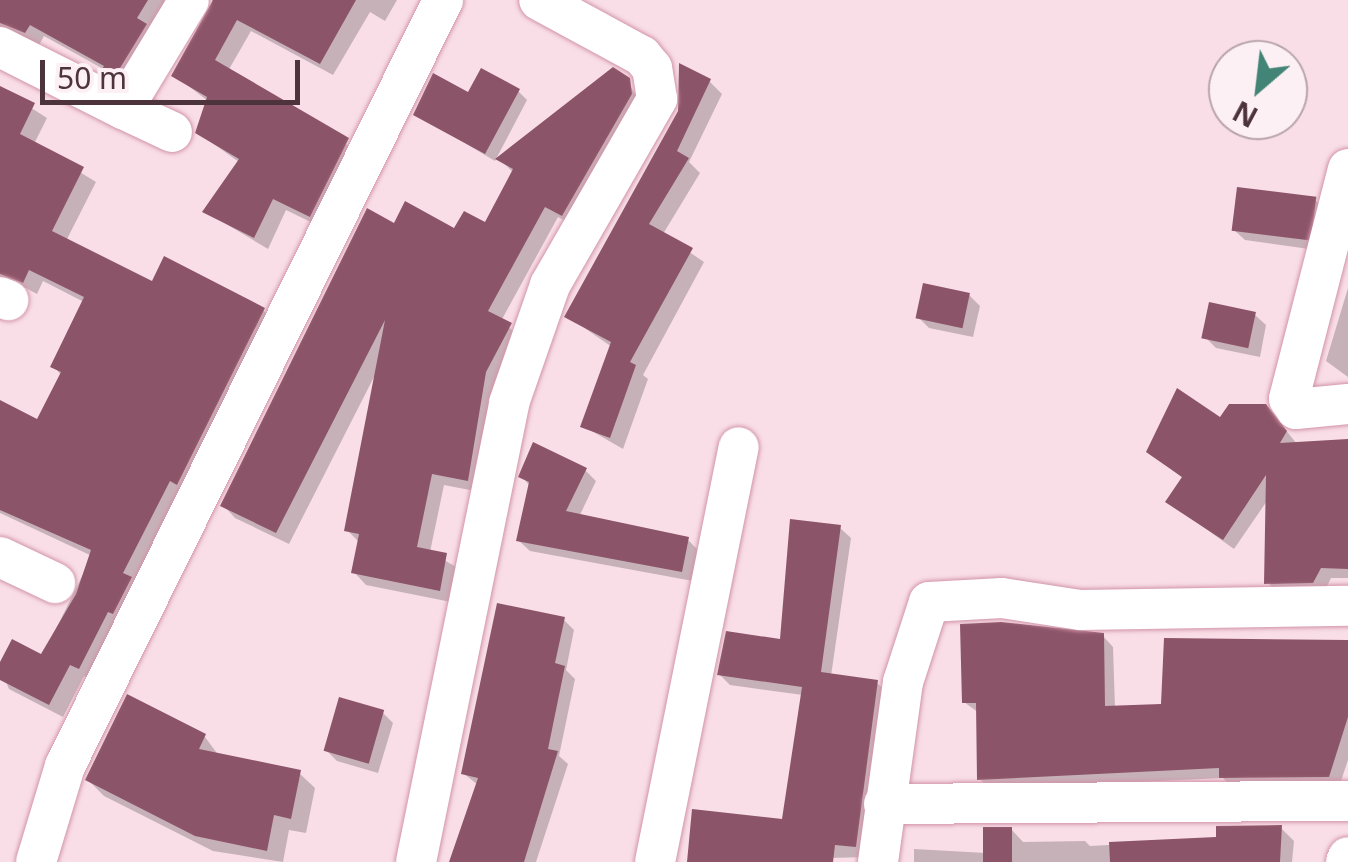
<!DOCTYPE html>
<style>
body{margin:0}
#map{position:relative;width:1348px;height:862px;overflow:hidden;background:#f9dee7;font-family:"Noto Sans",sans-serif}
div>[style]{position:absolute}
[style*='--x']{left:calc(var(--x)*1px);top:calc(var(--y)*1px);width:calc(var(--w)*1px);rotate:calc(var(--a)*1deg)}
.shadow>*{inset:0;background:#0003}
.building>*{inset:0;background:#8c5468;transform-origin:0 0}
.roads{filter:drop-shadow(0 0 2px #d294a9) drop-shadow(0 0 2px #d294a9)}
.street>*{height:40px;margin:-20px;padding:0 20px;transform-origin:20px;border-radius:20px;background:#fff}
span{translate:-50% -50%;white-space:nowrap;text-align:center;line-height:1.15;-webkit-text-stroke:10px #fdf0f4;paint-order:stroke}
.north{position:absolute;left:1208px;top:40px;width:100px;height:100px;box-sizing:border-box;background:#fdf0f4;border:2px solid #b7a4aa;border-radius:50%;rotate:208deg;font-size:28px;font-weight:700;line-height:40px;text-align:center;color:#4d333c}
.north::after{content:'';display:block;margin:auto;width:35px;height:45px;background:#428475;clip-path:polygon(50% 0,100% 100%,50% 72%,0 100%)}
.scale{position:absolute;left:40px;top:60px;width:260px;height:45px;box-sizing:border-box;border:5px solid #4d333c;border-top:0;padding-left:12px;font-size:30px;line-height:35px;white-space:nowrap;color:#4d333c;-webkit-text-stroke:8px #fdf0f4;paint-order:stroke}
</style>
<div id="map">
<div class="shadow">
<i style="clip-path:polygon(0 0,182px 0,117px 84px,105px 70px,44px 36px,39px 45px,0 33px)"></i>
<i style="clip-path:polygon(212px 0,397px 0,385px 21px,370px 12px,333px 75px,251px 31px,228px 71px,360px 153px,323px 228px,286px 210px,268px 249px,206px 212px,239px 162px,198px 133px,208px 101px,174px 75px,212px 12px)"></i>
<i style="clip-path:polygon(625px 77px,643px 108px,575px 226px,558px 217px,501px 321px,522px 338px,480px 492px,444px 485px,430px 552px,458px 568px,451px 602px,366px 585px,354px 572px,360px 543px,347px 530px,376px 373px,289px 544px,235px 518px,223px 505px,395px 226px,455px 232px,486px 226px,514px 173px,499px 159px)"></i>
<i style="clip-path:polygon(709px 81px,722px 94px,689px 162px,700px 173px,663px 234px,704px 262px,643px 375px,648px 379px,623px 449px,583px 426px,612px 347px,567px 316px)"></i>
<i style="clip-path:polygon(0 88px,47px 118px,34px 144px,96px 182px,66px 241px,153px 284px,263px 310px,276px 323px,92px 681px,84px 676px,63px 717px,9px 689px,0 668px,42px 657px,92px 556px,0 513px,0 403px,38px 422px,62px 376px,53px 366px,84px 302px,43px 281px,37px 294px,22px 286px,0 293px)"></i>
<i style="clip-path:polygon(518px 91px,527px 100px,495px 161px,416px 114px,469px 95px)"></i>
<i style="clip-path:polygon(1315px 200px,1326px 210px,1316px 250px,1245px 240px,1234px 230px)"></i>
<i style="clip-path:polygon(1348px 288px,1348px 377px,1326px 361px)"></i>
<i style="clip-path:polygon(969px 295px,980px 306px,973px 337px,929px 328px,919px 318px)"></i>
<i style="clip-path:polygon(1255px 315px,1266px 325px,1260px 357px,1216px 348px,1205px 337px)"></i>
<i style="clip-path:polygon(1276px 418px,1297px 444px,1348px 442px,1348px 578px,1331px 578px,1324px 592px,1278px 593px,1267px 582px,1269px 498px,1234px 549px,1168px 502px,1184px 479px,1149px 452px,1221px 420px)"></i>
<i style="clip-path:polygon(585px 470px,596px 481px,579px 517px,688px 540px,698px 550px,693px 581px,530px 551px,519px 541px,530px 486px,521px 476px)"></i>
<i style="clip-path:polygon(840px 528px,851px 538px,831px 676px,877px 683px,888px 693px,866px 857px,692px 862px,783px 821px,803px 695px,730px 685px,720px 675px,782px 641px)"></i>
<i style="clip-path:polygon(563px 619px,574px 630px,566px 670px,575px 679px,559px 756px,568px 764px,536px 862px,451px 862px,478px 785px,463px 773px)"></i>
<i style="clip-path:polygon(1103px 636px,1113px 647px,1115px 708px,1164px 707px,1348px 643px,1348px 760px,1339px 787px,1232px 788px,1223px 778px,990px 789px,980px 779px,979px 713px,964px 702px)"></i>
<i style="clip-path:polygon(128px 698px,205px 737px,219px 756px,299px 773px,315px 788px,306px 833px,289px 830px,283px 862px,213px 851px,104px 796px,88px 780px)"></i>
<i style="clip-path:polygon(382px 712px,393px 723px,378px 773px,337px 761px,326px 750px)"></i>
<i style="clip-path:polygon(1281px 828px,1294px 841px,1292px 862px,914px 862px,914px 849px,986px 853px,1011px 829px,1023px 842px,1085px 841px,1090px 846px,1218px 839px)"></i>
</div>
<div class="building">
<i style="clip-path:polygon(0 0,148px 0,137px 18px,147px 24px,114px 78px,101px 71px,104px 66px,30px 25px,25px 33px,0 23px)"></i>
<i style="clip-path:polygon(213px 0,356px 0,320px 64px,237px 20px,215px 60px,349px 138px,310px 217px,273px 199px,254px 238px,202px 212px,239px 159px,195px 133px,207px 97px,171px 76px)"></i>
<i style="clip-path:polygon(679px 63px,711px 79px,677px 151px,689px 158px,649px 224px,693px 248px,630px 362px,636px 365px,610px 438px,580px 427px,611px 342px,564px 317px,678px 111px)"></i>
<i style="clip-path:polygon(613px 67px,630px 78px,632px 94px,562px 216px,545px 207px,488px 311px,512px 323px,486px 372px,468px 481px,432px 474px,417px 547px,447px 553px,440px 591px,351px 573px,359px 534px,344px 531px,385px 320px,276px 533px,220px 506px,367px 208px,394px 223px,405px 201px,454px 228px,464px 211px,485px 222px,513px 169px,495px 159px)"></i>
<i style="clip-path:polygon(481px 68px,520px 89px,485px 154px,413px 115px,433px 73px,468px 92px)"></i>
<i style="clip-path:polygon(0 86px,35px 103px,20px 134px,84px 167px,52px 231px,152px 281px,164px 256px,265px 308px,177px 485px,170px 481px,123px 573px,132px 577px,113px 614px,108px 612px,79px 669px,70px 665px,49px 705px,0 680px,0 662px,12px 639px,41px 654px,76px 594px,91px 550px,0 510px,0 400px,37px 419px,61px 372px,50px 367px,84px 297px,29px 270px,23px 283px,0 274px)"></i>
<i style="left:1237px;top:187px;width:80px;height:44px;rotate:7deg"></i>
<i style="left:923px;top:283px;width:48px;height:36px;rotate:12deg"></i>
<i style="left:1209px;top:302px;width:48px;height:37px;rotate:12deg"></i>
<i style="clip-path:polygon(1177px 388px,1220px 417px,1229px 404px,1266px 404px,1287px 431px,1280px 443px,1348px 439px,1348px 569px,1321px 568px,1313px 583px,1264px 584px,1266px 475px,1223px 540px,1165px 502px,1182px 477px,1146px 452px)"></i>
<i style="clip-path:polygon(533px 442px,587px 468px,566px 511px,689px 537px,682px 572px,516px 541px,529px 482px,518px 477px)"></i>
<i style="clip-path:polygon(790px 519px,841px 525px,821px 672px,878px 680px,856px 847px,835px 845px,833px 862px,687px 862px,692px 809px,782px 819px,802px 687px,717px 675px,726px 631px,780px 639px)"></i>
<i style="clip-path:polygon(497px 603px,565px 617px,555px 663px,565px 666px,548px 749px,558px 751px,524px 862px,449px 862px,478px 778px,461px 774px)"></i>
<i style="clip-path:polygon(1001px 622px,1104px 633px,1105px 706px,1161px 704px,1164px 638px,1348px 640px,1348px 717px,1329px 777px,1219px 778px,1219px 768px,977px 780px,976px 703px,962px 703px,960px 624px)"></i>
<i style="clip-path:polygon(127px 694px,206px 734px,199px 749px,301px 770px,291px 819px,274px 815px,267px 851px,195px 836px,85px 780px)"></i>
<i style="left:339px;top:697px;width:47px;height:56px;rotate:16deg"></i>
<i style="clip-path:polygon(1282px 825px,1280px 862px,1110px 862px,1109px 842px,1216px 837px,1216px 826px)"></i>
<i style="left:983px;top:827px;width:29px;height:35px"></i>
</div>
<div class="roads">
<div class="street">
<i style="--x:0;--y:47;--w:138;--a:26.8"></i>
<i style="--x:123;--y:109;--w:127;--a:-58.8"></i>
<i style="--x:123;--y:109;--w:54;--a:25.1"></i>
<i style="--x:1348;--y:169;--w:237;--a:104.4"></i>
<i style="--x:1289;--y:399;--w:12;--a:55"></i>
<i style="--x:1296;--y:409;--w:52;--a:-5.5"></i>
<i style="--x:0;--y:297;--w:9;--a:21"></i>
<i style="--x:0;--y:557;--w:61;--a:25.3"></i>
<i style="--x:884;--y:804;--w:464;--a:-0.4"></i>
<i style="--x:36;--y:862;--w:100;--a:-73.2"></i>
<i style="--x:65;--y:766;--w:854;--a:-63.73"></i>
<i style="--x:416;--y:862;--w:468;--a:-78.5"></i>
<i style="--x:509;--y:403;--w:125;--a:-70.8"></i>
<i style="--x:550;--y:285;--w:215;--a:-60.1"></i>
<i style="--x:657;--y:99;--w:31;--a:-99"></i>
<i style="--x:652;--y:68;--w:16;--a:-130"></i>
<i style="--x:642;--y:56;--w:117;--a:-151.5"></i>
<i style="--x:655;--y:862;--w:423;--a:-78.6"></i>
<i style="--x:878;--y:862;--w:182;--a:-82.1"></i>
<i style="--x:903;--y:682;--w:84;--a:-72"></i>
<i style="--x:929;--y:602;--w:73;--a:-3.1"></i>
<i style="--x:1002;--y:598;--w:79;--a:8.7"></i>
<i style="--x:1080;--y:610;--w:268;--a:-0.9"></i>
<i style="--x:1346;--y:862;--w:5;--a:-68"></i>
</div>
</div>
<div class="north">N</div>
<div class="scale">50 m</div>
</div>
